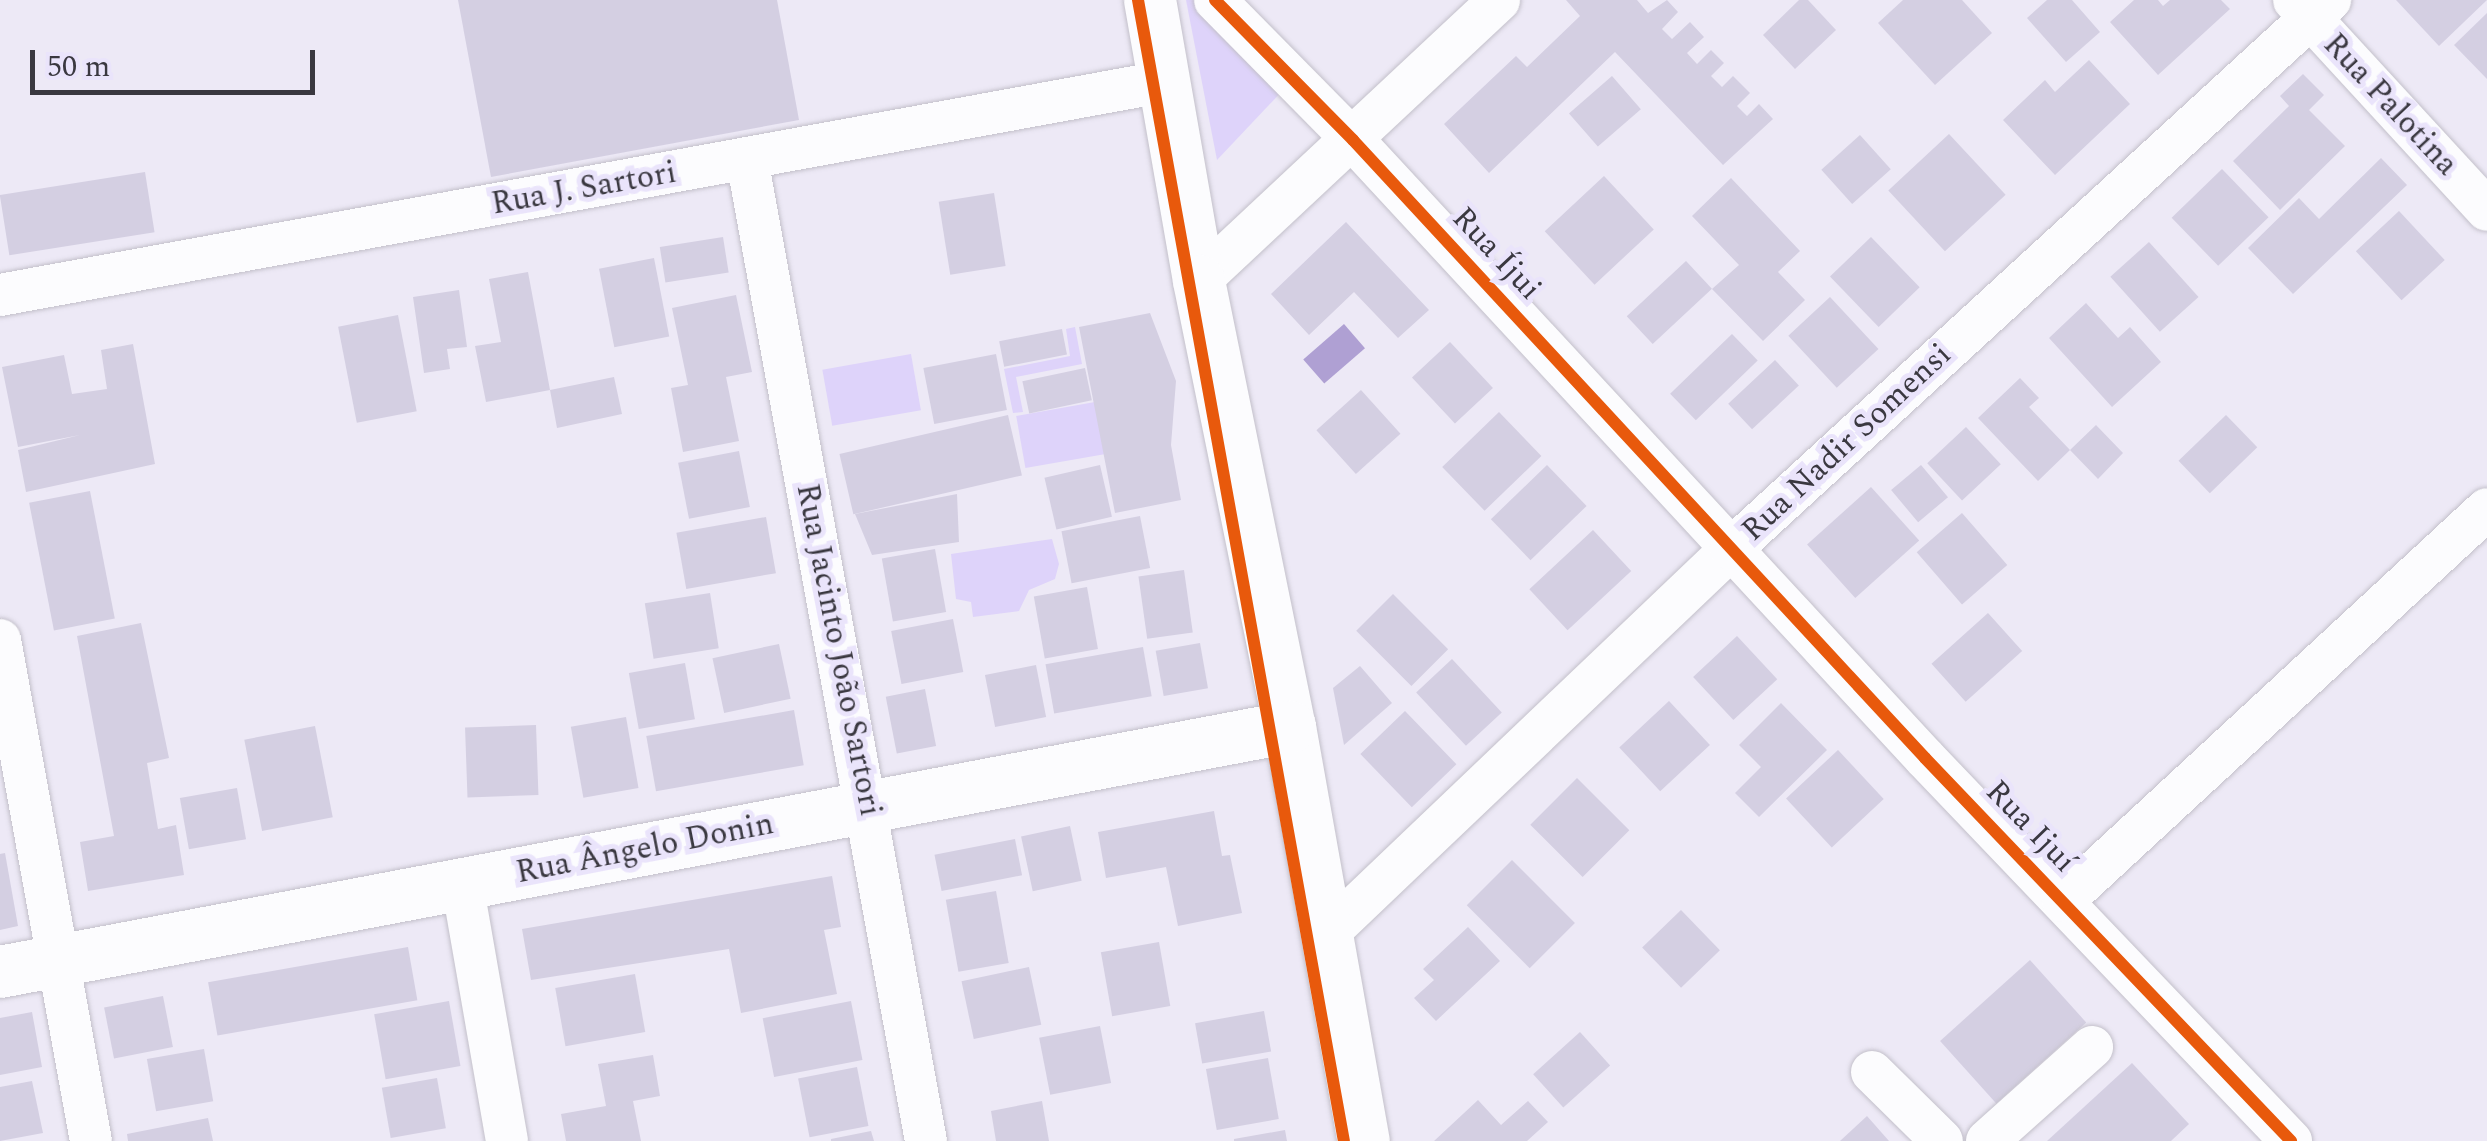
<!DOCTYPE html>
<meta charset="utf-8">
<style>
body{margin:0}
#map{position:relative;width:2487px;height:1141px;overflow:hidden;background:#ede9f6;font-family:Spectral,serif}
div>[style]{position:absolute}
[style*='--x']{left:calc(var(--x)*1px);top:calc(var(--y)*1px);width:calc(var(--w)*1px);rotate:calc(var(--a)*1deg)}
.green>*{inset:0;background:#ded3fa;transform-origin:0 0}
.water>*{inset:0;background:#afa0d3;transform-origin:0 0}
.building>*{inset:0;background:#d4cfe2;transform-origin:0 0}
.roads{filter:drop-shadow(0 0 2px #c3c0ca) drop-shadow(0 0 2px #c3c0ca)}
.minor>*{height:42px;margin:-21px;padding:0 21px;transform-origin:21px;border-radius:21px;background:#fcfcfe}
.tertiary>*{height:52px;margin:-26px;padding:0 26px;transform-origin:26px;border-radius:26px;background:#fcfcfe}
.cycleway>*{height:12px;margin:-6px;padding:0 6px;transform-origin:6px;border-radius:6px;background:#e8590c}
span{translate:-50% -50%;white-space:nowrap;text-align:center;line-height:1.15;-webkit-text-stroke:10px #eae4fb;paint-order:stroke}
.street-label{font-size:32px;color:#3a3840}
.scale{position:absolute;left:30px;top:50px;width:285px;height:45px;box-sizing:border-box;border:5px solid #3a3840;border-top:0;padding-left:12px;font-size:30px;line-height:35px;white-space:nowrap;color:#3a3840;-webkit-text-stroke:8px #eae4fb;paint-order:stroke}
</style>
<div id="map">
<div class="green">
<i style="clip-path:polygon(1186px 0,1199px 0,1286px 87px,1217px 160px)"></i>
<i style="clip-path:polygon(1075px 327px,1082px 364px,1016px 377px,1023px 412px,1013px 413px,1004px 369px,1070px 356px,1066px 329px)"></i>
<i style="left:911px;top:354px;width:57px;height:90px;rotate:80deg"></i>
<i style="left:1095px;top:402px;width:53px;height:80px;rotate:80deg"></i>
<i style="clip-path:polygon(1052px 539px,1059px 564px,1055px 579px,1029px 590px,1019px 611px,973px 617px,971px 602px,956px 599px,951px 554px)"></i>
</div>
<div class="water">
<i style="left:1344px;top:324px;width:32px;height:54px;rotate:49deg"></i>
</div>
<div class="building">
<i style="clip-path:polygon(458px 0,777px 0,799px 120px,491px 177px)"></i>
<i style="clip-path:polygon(1566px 0,1637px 0,1648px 13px,1667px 0,1678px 12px,1662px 29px,1672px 39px,1690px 22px,1704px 37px,1687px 53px,1697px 64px,1711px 50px,1724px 63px,1711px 76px,1722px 87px,1733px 76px,1750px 93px,1737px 106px,1747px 116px,1759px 104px,1773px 119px,1723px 165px,1615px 52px,1489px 173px,1444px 124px,1516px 56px,1527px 67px,1580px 16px)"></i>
<i style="clip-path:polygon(1799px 0,1808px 0,1836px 30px,1795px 69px,1763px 35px)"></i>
<i style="clip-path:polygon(1903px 0,1962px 0,1992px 33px,1935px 85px,1878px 23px)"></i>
<i style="clip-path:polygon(2047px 0,2072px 0,2100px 32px,2066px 62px,2027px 18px)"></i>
<i style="clip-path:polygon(2134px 0,2158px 0,2163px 6px,2170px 0,2221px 0,2230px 9px,2158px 75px,2110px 22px)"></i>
<i style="clip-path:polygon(2396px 0,2487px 0,2439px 46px)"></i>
<i style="clip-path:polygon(2487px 13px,2487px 79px,2454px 45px)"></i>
<i style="clip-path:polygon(2089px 60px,2130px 104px,2055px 175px,2003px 120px,2045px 80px,2055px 92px)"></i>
<i style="clip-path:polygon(2303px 74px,2324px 95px,2309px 110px,2345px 146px,2280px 210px,2233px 161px,2289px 106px,2280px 96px)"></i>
<i style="left:1612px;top:76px;width:44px;height:57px;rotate:49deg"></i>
<i style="left:1949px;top:134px;width:83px;height:83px;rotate:47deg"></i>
<i style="left:1860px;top:135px;width:46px;height:52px;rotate:48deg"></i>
<i style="clip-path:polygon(2381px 158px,2407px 185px,2293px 294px,2248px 248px,2299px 198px,2319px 219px)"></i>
<i style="left:2222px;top:169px;width:67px;height:70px;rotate:46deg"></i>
<i style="left:145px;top:172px;width:61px;height:147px;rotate:81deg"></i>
<i style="left:1604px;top:176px;width:73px;height:81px;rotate:47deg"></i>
<i style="clip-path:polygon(1731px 178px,1800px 251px,1778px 272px,1805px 300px,1763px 341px,1712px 289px,1739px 265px,1692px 216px)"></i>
<i style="left:994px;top:193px;width:74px;height:56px;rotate:81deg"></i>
<i style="left:2399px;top:211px;width:67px;height:59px;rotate:47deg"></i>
<i style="clip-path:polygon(1346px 222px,1429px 310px,1398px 338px,1354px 292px,1309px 335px,1271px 294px)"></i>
<i style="left:723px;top:237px;width:36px;height:64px;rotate:81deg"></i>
<i style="left:1871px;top:237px;width:70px;height:57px;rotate:46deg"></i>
<i style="left:2149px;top:242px;width:74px;height:52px;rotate:48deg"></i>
<i style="left:654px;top:258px;width:80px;height:56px;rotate:79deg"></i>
<i style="left:1686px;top:261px;width:38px;height:81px;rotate:47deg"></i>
<i style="clip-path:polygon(528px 272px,550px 390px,614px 377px,622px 414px,557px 428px,550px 390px,486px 402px,475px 346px,501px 342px,489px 279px)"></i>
<i style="clip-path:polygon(459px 290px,467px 347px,447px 349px,450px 369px,424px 373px,413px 297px)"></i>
<i style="clip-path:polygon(736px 295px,752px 372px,726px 377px,739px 441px,683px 452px,671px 388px,688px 385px,672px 308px)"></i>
<i style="left:1830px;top:297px;width:71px;height:57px;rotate:47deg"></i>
<i style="clip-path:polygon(2086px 303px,2118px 338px,2130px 327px,2161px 362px,2112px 407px,2049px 338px)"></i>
<i style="clip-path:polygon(1150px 313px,1176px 381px,1171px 445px,1181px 500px,1115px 513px,1079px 327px)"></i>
<i style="left:398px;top:315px;width:98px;height:61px;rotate:79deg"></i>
<i style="left:1062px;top:329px;width:26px;height:64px;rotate:79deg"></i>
<i style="left:1732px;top:334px;width:37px;height:86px;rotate:46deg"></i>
<i style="left:1450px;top:342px;width:63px;height:52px;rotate:47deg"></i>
<i style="clip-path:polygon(133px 344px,155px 464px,26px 492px,18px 450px,80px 435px,18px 447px,2px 367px,64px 355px,72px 394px,107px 389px,101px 350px)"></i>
<i style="left:996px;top:354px;width:57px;height:74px;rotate:79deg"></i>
<i style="left:1775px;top:360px;width:35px;height:64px;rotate:47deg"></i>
<i style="left:1085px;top:368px;width:33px;height:64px;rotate:78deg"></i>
<i style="clip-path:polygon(2020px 378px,2039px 398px,2029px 407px,2070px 450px,2096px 425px,2123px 453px,2098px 479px,2070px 450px,2038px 481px,1978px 418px)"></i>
<i style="left:1361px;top:390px;width:59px;height:60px;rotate:48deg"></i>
<i style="left:1499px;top:412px;width:61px;height:79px;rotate:46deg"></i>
<i style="left:1008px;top:415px;width:62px;height:173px;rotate:77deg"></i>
<i style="left:2226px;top:415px;width:45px;height:66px;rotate:46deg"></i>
<i style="left:1966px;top:427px;width:51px;height:53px;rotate:47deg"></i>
<i style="left:739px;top:451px;width:57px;height:62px;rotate:79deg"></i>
<i style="left:1100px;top:465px;width:53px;height:57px;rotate:77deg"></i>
<i style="left:1547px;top:465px;width:57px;height:78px;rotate:46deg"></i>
<i style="left:1921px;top:465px;width:42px;height:39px;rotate:50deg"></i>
<i style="left:1871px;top:487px;width:72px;height:86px;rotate:48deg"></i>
<i style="left:90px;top:491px;width:130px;height:62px;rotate:79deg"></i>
<i style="clip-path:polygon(957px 494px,959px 542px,872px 555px,855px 514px)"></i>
<i style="left:1962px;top:513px;width:69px;height:60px;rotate:49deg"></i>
<i style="left:1140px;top:516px;width:53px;height:80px;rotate:79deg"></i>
<i style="left:766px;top:517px;width:57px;height:91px;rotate:80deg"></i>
<i style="left:1593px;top:530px;width:56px;height:87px;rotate:47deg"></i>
<i style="left:935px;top:549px;width:64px;height:54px;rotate:80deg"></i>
<i style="left:1184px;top:570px;width:63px;height:46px;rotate:82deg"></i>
<i style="left:1087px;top:587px;width:63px;height:54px;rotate:80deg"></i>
<i style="left:710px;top:593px;width:56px;height:66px;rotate:81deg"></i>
<i style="left:1393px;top:594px;width:78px;height:52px;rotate:45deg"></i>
<i style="left:1988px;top:613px;width:51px;height:76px;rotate:48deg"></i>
<i style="left:953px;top:619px;width:54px;height:63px;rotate:79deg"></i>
<i style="clip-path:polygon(141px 623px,169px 758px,147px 763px,158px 829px,176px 825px,184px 875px,88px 891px,80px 842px,114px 836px,77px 636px)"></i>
<i style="left:1737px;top:636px;width:59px;height:60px;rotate:47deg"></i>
<i style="left:1200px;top:643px;width:46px;height:45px;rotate:80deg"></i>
<i style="left:779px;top:644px;width:56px;height:68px;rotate:78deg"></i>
<i style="left:1143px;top:647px;width:50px;height:99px;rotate:80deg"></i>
<i style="left:1452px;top:659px;width:73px;height:49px;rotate:47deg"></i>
<i style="left:685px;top:663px;width:57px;height:57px;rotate:80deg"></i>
<i style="left:1036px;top:665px;width:53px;height:52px;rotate:79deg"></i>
<i style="clip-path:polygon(1360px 666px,1392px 703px,1344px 745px,1333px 688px)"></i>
<i style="left:925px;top:689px;width:58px;height:40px;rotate:79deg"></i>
<i style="left:1669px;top:701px;width:60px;height:68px;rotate:47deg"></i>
<i style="clip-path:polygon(1781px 703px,1827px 750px,1759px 817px,1735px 793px,1761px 767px,1739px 745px)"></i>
<i style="left:794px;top:710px;width:56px;height:150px;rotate:80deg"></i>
<i style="left:1405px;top:711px;width:74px;height:62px;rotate:46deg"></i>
<i style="left:626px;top:717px;width:72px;height:56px;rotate:80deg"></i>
<i style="left:536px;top:725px;width:70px;height:71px;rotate:88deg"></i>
<i style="left:315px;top:726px;width:93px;height:72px;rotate:79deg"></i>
<i style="left:1838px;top:750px;width:67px;height:71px;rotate:47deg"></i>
<i style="left:1577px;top:778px;width:74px;height:66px;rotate:45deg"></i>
<i style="left:237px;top:788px;width:52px;height:58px;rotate:80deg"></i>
<i style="clip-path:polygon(1214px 811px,1222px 856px,1230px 855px,1242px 913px,1178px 926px,1166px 867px,1106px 878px,1098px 832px)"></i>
<i style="left:1070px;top:826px;width:56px;height:50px;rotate:78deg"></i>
<i style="left:1015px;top:839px;width:37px;height:82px;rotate:79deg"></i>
<i style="clip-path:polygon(5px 853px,18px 926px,0 930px,0 854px)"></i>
<i style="left:1512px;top:860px;width:89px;height:64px;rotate:45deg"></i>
<i style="clip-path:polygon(832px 876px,841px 927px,824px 930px,837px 994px,741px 1013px,729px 949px,531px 980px,522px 929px)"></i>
<i style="left:996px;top:891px;width:73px;height:51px;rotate:80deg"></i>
<i style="left:1681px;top:910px;width:56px;height:54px;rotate:46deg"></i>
<i style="clip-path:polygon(1468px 927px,1500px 961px,1436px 1021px,1414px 998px,1434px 980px,1423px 969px)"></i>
<i style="left:1159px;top:942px;width:65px;height:59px;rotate:80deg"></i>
<i style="left:408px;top:947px;width:54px;height:203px;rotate:80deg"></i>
<i style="left:2030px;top:960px;width:84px;height:121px;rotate:48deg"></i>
<i style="left:1029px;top:967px;width:59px;height:69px;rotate:78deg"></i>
<i style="left:635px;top:974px;width:59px;height:81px;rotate:80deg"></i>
<i style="left:163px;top:996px;width:52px;height:60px;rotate:79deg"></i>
<i style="left:449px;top:1001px;width:66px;height:76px;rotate:80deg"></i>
<i style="left:851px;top:1001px;width:60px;height:90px;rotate:79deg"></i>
<i style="left:1264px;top:1011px;width:41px;height:70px;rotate:80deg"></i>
<i style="clip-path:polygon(32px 1012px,42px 1067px,0 1075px,0 1018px)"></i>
<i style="left:1100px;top:1026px;width:58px;height:62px;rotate:79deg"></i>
<i style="left:1580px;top:1032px;width:45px;height:63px;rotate:48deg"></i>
<i style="left:204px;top:1049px;width:53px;height:58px;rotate:80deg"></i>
<i style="clip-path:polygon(653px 1055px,660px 1096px,633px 1101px,641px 1141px,566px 1141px,561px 1114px,606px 1106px,598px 1064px)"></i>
<i style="left:1268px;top:1058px;width:62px;height:63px;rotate:80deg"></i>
<i style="clip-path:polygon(2132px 1063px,2189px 1124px,2171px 1141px,2047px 1141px)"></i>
<i style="left:857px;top:1067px;width:60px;height:60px;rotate:79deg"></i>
<i style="left:437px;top:1078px;width:51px;height:56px;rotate:80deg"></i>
<i style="clip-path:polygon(32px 1081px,43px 1133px,0 1141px,0 1087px)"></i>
<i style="clip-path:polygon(1478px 1100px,1501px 1125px,1528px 1101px,1548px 1122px,1527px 1141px,1434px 1141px)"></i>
<i style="clip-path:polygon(1042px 1101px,1049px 1141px,996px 1141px,991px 1111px)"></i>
<i style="clip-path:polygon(1867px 1116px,1889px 1141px,1840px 1141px)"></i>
<i style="clip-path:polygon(208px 1118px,213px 1141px,128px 1141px,127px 1134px)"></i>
<i style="clip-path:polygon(1285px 1130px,1287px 1141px,1234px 1141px,1234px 1139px)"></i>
<i style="clip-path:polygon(871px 1131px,874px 1141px,831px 1141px,831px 1139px)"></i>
</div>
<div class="roads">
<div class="minor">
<i style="--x:1215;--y:0;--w:197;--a:45.4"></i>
<i style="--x:1353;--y:140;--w:842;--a:47.21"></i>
<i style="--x:1925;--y:758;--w:530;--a:46.3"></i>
<i style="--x:2294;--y:0;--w:285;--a:47.4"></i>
<i style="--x:747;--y:159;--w:998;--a:79.67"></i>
<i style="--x:1199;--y:281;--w:411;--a:-43.1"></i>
<i style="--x:0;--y:295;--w:1186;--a:-10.39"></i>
<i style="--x:0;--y:640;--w:509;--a:79.71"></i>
<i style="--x:462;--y:883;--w:262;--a:80.1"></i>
<i style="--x:2063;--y:901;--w:577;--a:-42.75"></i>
<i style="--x:1327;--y:934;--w:558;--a:-43.62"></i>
<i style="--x:1731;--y:549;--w:813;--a:-42.51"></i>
<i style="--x:1872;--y:1072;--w:98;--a:44.6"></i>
<i style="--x:1987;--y:1141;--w:141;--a:-41.8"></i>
</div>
<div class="tertiary">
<i style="--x:1150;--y:0;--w:285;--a:80.1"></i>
<i style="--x:1199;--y:281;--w:455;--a:78.5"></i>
<i style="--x:1290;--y:727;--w:421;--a:79.9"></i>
<i style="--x:0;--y:972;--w:1313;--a:-10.75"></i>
</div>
</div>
<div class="cycleway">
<i style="--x:1138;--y:0;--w:1159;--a:79.77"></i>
<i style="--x:1215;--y:0;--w:197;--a:45.4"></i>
<i style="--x:1353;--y:140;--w:842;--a:47.21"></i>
<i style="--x:1925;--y:758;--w:530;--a:46.3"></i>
</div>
<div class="street-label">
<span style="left:2390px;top:105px;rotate:47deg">Rua Palotina</span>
<span style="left:584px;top:189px;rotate:-10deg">Rua J. Sartori</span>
<span style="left:1496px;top:254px;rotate:47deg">Rua Íjui</span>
<span style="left:1847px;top:443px;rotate:-43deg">Rua Nadir Somensi</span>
<span style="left:838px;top:650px;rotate:79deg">Rua Jacinto João Sartori</span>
<span style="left:2030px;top:827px;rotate:46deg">Rua Ijuí</span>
<span style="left:645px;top:849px;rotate:-11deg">Rua Ângelo Donin</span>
</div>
<div class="scale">50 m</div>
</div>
